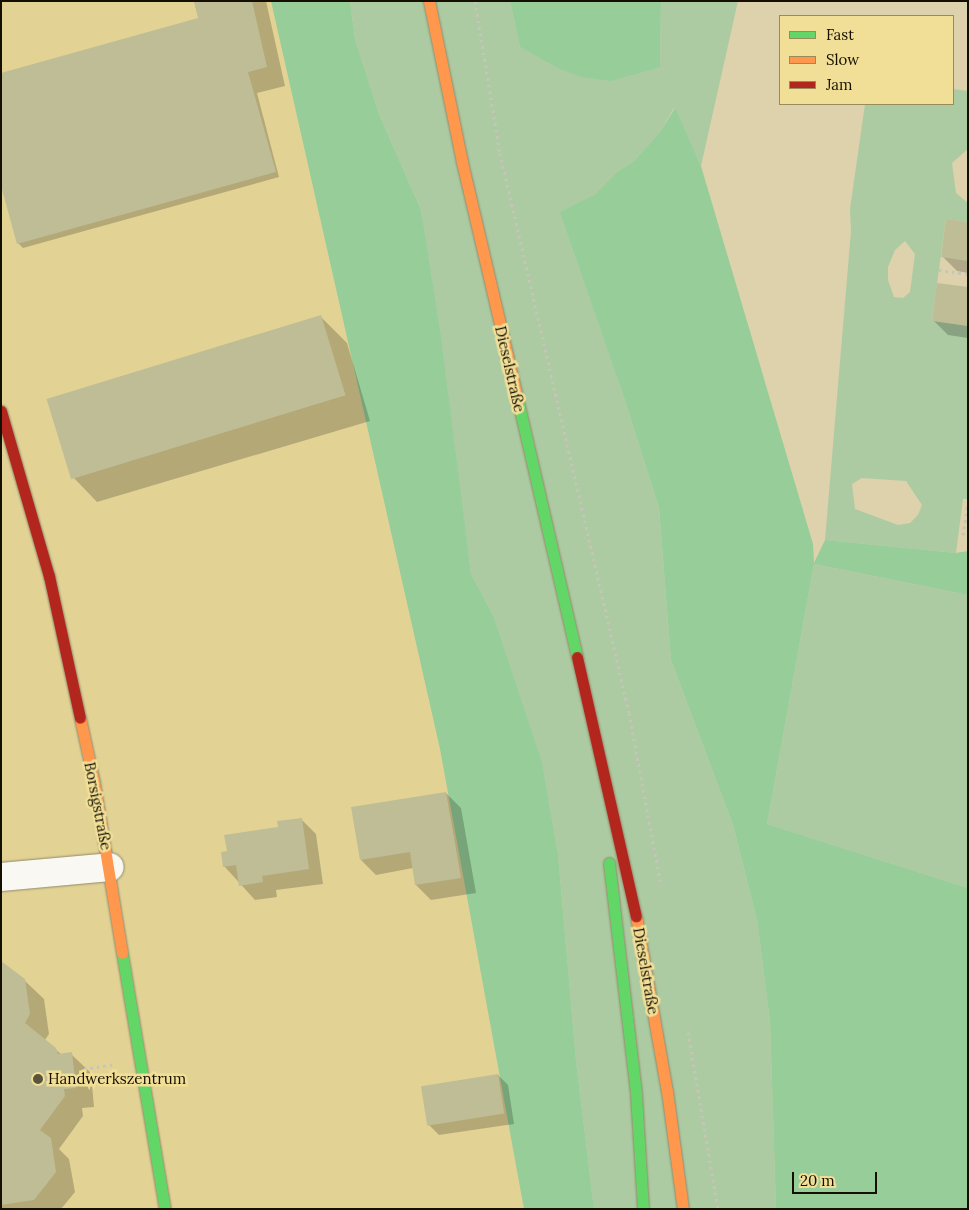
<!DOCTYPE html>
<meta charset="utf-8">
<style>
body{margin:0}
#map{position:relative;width:969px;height:1210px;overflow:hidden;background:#ddd2ab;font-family:Lora,serif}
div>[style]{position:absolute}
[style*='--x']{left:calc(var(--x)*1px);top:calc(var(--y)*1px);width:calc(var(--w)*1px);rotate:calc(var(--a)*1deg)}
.built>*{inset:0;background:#e2d395}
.green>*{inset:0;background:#accba2}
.forest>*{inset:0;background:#96cd99}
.shadow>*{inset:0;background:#0003}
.building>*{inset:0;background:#bfbd95;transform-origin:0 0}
.path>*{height:3px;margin-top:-1.5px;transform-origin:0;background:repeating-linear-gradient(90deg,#c7c4b9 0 2.5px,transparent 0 6.5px)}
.roads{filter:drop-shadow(0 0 1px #938a6b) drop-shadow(0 0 1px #938a6b)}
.street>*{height:28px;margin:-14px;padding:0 14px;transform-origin:14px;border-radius:14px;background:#faf8f2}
.fast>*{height:11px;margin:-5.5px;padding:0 5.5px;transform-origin:5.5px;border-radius:5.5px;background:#63d668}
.slow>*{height:11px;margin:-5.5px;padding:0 5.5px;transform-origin:5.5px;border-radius:5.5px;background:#ff974d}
.jam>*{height:11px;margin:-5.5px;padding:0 5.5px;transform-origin:5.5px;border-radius:5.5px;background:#b3261e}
.dots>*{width:14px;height:14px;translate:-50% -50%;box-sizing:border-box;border:2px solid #f1df97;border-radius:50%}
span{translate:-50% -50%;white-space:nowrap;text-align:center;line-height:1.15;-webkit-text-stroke:5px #f1df97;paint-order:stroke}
.street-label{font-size:15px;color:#150f00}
.poi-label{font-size:15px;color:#150f00}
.left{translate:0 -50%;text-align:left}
.frame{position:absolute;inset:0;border:2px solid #150f00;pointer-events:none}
.legend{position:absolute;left:779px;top:15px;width:175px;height:90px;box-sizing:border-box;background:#f1df97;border:1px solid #998c5b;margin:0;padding:6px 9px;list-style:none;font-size:15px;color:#150f00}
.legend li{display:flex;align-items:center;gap:10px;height:25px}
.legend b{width:25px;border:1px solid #998c5b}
.scale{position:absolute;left:792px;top:1172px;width:85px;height:22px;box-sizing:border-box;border:2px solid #150f00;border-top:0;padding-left:6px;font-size:15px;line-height:18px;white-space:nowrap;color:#150f00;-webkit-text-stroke:4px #f1df97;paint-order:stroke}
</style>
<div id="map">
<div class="built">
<i style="clip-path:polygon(1px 1px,271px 1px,440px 749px,524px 1209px,1px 1209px)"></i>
</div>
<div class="green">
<i style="clip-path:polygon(350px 1px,510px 1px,520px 47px,581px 77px,660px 67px,661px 1px,738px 1px,701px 166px,674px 108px,660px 132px,634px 161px,617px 172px,594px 195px,620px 385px,659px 508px,671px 660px,733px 825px,757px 920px,770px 1021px,776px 1209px,594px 1209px,576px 1060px,558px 854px,542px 763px,494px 617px,471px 574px,421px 210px,379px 114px,355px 39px)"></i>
<i style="clip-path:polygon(evenodd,953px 89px,968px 91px,968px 149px,952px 163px,956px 193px,968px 203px,968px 222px,946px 219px,932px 320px,968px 326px,968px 499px,963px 499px,956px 553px,825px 540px,851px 231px,850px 209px,865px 104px,953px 104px,953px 89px,905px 241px,915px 254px,910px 292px,903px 298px,894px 297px,888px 280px,888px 267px,895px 250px,905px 241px,953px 89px,862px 478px,906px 481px,922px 505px,918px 515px,910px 523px,898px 525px,855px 509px,852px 484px,862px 478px)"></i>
<i style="clip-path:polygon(814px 564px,968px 595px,968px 888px,767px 824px)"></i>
</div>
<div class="forest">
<i style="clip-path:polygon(271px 1px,350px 1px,355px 39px,379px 114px,421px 210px,441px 338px,471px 574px,494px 617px,542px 762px,558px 854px,576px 1060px,594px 1209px,524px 1209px,440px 749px)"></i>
<i style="clip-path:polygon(510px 1px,661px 1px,660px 67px,611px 81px,581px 77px,560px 69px,520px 47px)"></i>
<i style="clip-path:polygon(675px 108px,701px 166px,813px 544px,814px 563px,825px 540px,956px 553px,968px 551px,968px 595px,814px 564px,767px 824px,968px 888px,968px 1209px,776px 1209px,770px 1021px,757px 920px,733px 825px,671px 660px,659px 508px,620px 385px,560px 212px,594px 195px,617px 172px,634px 161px,660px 132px)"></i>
</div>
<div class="shadow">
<i style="clip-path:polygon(194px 1px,266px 1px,285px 86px,257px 93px,279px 177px,23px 248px,18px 243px,199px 19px)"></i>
<i style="clip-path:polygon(968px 223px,968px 273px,957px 271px,942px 256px)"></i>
<i style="clip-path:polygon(968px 288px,968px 338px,948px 335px,933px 320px)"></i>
<i style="clip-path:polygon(321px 317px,347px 343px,370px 421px,97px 502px,71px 475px)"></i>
<i style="clip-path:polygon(446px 793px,461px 808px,476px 893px,431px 900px,416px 885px,413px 868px,376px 875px,361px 860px)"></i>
<i style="clip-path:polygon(301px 819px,316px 834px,323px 884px,276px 890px,277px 897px,255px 900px,224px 866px,228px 852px)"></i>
<i style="clip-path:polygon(1px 963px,24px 980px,44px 999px,49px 1034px,45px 1040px,62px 1055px,71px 1054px,91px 1073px,94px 1107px,82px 1108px,83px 1116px,59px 1149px,69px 1159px,75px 1192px,61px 1209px,1px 1209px)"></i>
<i style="clip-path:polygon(498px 1075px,508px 1085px,514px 1124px,439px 1135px,429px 1125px)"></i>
</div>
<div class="building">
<i style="clip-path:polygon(194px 1px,252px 1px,267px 67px,248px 72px,276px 172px,17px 244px,1px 186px,1px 73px,198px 18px)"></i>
<i style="clip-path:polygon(946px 219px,968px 222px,968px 261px,941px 257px)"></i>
<i style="clip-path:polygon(937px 283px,968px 287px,968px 326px,932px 321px)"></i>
<i style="left:321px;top:315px;width:84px;height:287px;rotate:73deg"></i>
<i style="clip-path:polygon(446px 792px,461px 878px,415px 885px,410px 852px,360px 860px,351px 807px)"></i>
<i style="clip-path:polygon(302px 818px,309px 869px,262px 876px,263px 882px,239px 886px,236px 865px,223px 867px,221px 852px,227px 851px,224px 835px,278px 827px,277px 821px)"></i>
<i style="clip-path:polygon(1px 961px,25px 979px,30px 1014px,25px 1023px,56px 1048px,58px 1054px,72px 1052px,76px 1088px,64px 1089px,65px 1096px,40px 1130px,51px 1138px,56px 1172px,34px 1200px,1px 1205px)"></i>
<i style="left:498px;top:1074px;width:40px;height:78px;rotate:81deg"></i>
</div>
<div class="path">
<i style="--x:475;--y:1;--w:154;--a:80.7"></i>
<i style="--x:500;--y:153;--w:575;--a:77.03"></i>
<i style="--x:629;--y:713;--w:176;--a:79.5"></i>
<i style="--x:939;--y:270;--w:29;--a:8"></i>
<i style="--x:963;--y:535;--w:30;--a:-81"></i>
<i style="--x:688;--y:1032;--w:180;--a:80.4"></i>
<i style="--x:84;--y:1069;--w:30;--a:-9"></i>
</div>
<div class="roads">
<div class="street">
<i style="--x:1;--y:877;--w:109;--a:-5.2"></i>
</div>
<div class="fast">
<i style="--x:517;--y:397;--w:267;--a:77"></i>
<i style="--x:609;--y:863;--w:233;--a:83.3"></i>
<i style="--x:636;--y:1094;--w:115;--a:86.5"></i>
<i style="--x:122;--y:953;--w:260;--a:80.5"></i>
</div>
<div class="slow">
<i style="--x:429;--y:1;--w:164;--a:78.4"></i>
<i style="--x:462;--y:162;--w:241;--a:76.8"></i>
<i style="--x:80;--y:718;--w:66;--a:77.7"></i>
<i style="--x:94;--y:782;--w:173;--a:80.7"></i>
<i style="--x:636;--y:916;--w:178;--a:80"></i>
<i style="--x:667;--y:1091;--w:119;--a:82.3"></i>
</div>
<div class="jam">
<i style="--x:1;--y:411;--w:172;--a:73.8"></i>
<i style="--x:49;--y:576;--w:145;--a:77.7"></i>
<i style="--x:577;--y:657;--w:266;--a:77.2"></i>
</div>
</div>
<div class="dots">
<i style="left:38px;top:1079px;background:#5b533c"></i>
</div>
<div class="street-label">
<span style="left:510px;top:369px;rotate:77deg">Dieselstraße</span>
<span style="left:98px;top:806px;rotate:79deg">Borsigstraße</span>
<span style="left:646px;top:971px;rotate:80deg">Dieselstraße</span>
</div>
<div class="poi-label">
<span class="left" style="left:48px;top:1079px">Handwerkszentrum</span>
</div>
<div class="frame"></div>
<ul class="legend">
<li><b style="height:6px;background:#63d668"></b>Fast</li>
<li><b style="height:6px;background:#ff974d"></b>Slow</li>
<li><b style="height:6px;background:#b3261e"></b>Jam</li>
</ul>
<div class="scale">20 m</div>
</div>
